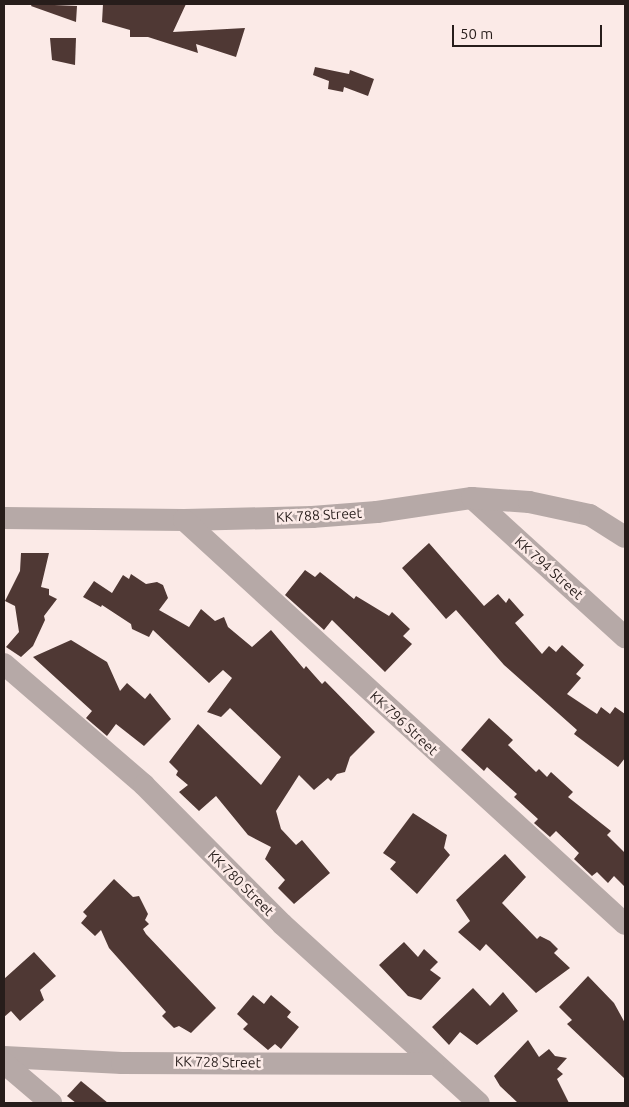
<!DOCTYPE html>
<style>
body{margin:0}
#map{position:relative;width:629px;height:1107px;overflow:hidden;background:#fbeae7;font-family:Ubuntu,sans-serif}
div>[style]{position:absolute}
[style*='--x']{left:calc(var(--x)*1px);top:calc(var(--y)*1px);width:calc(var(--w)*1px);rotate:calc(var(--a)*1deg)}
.building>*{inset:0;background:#4f3834}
.minor>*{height:22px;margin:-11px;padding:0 11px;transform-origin:11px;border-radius:11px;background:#b6a9a7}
span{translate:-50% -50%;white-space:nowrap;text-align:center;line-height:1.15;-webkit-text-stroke:5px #fbeae7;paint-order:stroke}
.street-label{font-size:14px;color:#271d1b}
.frame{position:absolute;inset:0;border:5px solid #271d1b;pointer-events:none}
.scale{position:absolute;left:452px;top:25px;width:150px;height:22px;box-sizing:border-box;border:2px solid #271d1b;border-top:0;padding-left:6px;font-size:15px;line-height:18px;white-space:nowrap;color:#271d1b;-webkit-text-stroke:4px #fbeae7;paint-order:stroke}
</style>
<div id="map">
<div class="building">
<i style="clip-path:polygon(32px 4px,77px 6px,76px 22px,31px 6px)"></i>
<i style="clip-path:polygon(103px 4px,186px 4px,173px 32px,245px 28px,236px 57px,196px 44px,198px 53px,148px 37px,130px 37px,130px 30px,102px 22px)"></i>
<i style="clip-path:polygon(50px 38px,76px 38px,75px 65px,52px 60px)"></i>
<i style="clip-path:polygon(315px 67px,349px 74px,350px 70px,374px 79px,368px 96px,344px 87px,343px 92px,328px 89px,329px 81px,313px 75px)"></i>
<i style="clip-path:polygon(429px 543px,484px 606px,498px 594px,506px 603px,509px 598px,524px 615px,515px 623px,542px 654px,549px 646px,556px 652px,562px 645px,584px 665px,576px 674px,581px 678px,567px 694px,597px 714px,601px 707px,610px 714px,615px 707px,625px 714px,625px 758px,618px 767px,574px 734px,577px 730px,504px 665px,456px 610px,446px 619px,402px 568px)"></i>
<i style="clip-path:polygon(21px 553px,49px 553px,41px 587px,49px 589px,49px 595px,57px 599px,44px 616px,45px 620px,33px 646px,21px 657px,6px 647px,19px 632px,15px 606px,5px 601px,20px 571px)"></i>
<i style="clip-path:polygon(305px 570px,315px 577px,320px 572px,354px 599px,356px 596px,389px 616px,392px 612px,410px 629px,403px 636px,412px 644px,385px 672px,332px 620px,324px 630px,285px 595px)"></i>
<i style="clip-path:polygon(131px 574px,146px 584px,157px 582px,163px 585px,168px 598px,159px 610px,189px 627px,201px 609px,215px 621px,224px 617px,228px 627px,252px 647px,271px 630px,304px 669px,306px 666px,322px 684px,325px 681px,375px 732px,350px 757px,345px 772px,337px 774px,331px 781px,328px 778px,314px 790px,299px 775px,276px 811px,281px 829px,296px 845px,302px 840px,330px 873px,294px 904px,278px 888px,285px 880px,265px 859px,271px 847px,248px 835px,216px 796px,199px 811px,179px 792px,188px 785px,176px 775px,178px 771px,169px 762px,198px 724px,261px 785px,281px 757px,230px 708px,221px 717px,207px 712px,232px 678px,223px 670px,209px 683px,153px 630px,149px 637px,132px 629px,131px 624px,102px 605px,101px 607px,83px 597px,94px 581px,112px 593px,123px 575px,129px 579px)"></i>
<i style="clip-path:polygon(71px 640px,107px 662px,120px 691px,127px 683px,145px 699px,150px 693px,171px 719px,144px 746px,116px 724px,107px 736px,86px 718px,92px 711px,33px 657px)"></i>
<i style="clip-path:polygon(489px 718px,513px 740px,508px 745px,536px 772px,539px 769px,547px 777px,551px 772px,573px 792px,568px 797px,611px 831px,607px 835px,625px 853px,625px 887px,614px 876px,608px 883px,597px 872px,592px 876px,574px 859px,579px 853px,556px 831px,550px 837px,534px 823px,538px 819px,514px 797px,517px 794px,487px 767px,484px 771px,461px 750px)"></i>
<i style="clip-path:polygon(413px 813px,447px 835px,444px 848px,450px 855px,417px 894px,390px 869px,396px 862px,383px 853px)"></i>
<i style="clip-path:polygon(505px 854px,526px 877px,502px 903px,537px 939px,540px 936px,550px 941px,558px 949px,554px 953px,570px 968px,536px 993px,486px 944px,480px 951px,458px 932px,470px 921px,456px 900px)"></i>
<i style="clip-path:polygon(114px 879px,133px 897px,139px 896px,148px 914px,145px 920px,149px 924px,143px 929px,146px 934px,216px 1008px,191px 1033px,179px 1026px,174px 1028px,162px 1016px,166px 1012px,109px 948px,101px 930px,95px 936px,81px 923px,87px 916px,83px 912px)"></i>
<i style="clip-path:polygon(404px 942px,418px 957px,424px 949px,438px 962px,430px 970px,441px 978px,421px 1000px,408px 996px,379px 965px)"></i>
<i style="clip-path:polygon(34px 952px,56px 976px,40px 990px,44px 1000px,20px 1021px,11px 1011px,4px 1017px,4px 979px)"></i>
<i style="clip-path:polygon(588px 976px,614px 1003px,625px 1023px,625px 1079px,567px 1024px,572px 1020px,559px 1007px)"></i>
<i style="clip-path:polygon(473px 988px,490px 1006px,503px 992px,518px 1011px,477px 1045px,460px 1032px,449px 1045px,432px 1027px)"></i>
<i style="clip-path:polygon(253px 995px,264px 1004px,271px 995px,291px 1012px,287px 1017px,299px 1027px,281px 1049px,275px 1044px,268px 1050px,243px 1029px,248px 1024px,237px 1014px)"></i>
<i style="clip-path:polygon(528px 1040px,539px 1057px,549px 1049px,555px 1056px,567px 1058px,557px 1069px,563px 1074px,557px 1079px,569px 1103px,518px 1103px,500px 1086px,494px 1076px)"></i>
<i style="clip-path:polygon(81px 1081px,108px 1103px,76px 1103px,67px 1096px)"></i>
</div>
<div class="minor">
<i style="--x:472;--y:498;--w:207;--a:42.3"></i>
<i style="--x:4;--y:518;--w:180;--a:0.6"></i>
<i style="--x:184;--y:520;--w:128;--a:-1.3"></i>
<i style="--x:312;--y:517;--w:65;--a:-4.4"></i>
<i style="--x:377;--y:512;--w:96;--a:-8.4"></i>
<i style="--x:472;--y:498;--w:57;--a:4"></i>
<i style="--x:529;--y:502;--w:62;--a:12"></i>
<i style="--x:590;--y:515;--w:41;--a:32.2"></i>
<i style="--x:184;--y:520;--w:598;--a:42.49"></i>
<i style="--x:4;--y:664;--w:185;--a:40.8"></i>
<i style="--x:144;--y:785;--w:196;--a:45.2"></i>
<i style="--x:282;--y:924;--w:266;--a:42.3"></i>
<i style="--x:4;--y:1057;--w:118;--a:2.9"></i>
<i style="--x:122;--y:1063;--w:311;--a:0.2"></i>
<i style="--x:4;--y:1063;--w:62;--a:40.4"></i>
</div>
<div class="street-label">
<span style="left:319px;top:515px;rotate:-3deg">KK 788 Street</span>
<span style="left:549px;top:568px;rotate:42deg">KK 794 Street</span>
<span style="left:404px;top:723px;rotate:43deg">KK 796 Street</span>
<span style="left:241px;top:883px;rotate:45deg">KK 780 Street</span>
<span style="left:218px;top:1062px;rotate:1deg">KK 728 Street</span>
</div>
<div class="frame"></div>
<div class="scale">50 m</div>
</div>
